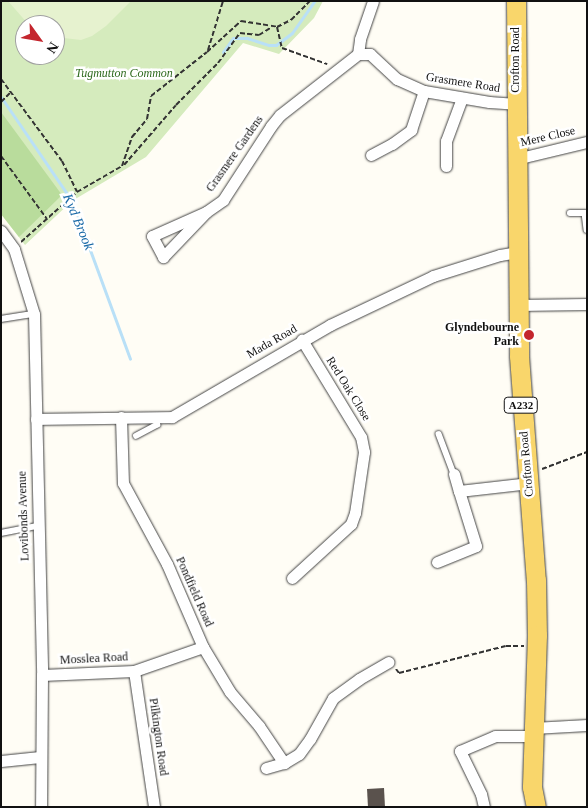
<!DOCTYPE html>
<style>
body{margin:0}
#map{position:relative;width:588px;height:808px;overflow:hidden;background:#fffdf5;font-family:"Times New Roman",serif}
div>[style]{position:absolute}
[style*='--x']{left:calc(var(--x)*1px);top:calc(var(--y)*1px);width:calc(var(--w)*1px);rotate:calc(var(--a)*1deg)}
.green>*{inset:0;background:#d5ebbd}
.forest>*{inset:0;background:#b9dc9c}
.pitch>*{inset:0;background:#e6f2cf}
.stream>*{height:3px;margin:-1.5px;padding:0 1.5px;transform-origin:1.5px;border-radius:1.5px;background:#b9e0f7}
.building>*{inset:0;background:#5a524d;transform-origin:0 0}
.path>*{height:2px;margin-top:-1px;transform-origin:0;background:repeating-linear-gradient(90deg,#333 0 5px,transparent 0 7.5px)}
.roads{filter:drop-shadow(0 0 1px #444) drop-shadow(0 0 1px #444)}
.service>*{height:5.5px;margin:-2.75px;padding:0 2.75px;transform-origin:2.75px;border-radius:2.75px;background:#fff}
.minor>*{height:11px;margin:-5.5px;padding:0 5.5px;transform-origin:5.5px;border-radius:5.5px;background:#fff}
.primary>*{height:19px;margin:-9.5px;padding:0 9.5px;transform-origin:9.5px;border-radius:9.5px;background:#f9d66b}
.dots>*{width:14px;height:14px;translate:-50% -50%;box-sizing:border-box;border:2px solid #fff;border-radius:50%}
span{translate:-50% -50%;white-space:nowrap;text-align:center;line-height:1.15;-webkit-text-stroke:5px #fff;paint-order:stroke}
.shield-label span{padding:1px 4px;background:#fff;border:1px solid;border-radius:4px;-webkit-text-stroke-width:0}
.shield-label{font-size:11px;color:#111;font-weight:700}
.street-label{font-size:12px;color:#111}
.park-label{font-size:12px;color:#2f6b1f;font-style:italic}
.poi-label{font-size:12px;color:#111;font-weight:700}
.right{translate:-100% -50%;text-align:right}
.water-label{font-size:14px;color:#1768a6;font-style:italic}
.frame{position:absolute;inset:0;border:2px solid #111;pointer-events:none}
.north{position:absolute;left:15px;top:15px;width:50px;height:50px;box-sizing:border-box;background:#fff;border:1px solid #a0a0a0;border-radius:50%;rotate:122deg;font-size:14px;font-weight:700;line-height:20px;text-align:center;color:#111}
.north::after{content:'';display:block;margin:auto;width:18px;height:22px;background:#c4262e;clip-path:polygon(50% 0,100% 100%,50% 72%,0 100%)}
</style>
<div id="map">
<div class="green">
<i style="clip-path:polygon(evenodd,1px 1px,323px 1px,314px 18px,279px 54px,243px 43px,146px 157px,72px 201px,25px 245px,1px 214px,1px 1px,25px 25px,55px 25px,55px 55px,25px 55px,25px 25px)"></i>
</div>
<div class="forest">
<i style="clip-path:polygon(1px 112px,62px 195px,19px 237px,1px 214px)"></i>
</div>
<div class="pitch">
<i style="clip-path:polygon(8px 1px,131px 1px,106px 26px,92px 36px,81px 40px,55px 37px,55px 25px,29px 25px)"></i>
</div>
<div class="stream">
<i style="--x:223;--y:52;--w:17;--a:-54"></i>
<i style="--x:233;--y:38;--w:14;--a:0"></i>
<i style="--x:247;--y:38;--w:23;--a:18"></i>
<i style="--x:269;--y:45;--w:7;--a:0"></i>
<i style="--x:276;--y:45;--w:20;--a:-37"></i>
<i style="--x:292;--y:33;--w:39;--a:-55"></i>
<i style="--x:1;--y:97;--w:126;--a:55.7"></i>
<i style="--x:72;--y:201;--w:168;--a:69.8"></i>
</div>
<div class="building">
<i style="left:384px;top:788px;width:19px;height:17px;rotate:87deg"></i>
</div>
<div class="path">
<i style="--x:277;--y:27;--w:22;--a:77"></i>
<i style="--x:282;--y:48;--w:48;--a:19.6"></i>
<i style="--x:208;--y:50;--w:51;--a:-73"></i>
<i style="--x:1;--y:79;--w:102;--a:53.4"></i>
<i style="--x:62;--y:161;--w:34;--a:64"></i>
<i style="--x:1;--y:102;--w:13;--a:-45"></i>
<i style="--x:1;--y:156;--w:78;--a:53.9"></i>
<i style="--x:124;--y:165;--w:79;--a:-49.1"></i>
<i style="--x:176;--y:105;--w:59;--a:-45"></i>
<i style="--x:218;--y:63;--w:37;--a:-54"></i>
<i style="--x:240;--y:33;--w:19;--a:6"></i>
<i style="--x:259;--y:35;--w:15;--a:-32"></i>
<i style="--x:21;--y:242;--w:75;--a:-41.8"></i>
<i style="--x:77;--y:192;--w:52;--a:-30"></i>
<i style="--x:122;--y:166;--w:31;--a:-71"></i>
<i style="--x:132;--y:137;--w:23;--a:-50"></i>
<i style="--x:147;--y:119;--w:23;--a:-80"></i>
<i style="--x:151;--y:96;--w:71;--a:-38.2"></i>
<i style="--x:207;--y:52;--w:46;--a:-42.4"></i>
<i style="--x:241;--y:21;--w:36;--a:9"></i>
<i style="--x:277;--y:27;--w:16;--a:-27"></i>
<i style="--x:291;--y:20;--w:27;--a:-45"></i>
<i style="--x:542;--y:469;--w:48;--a:-20.7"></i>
<i style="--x:396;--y:669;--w:5;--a:53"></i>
<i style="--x:399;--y:673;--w:110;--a:-14.2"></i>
<i style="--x:506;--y:646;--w:18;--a:0"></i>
</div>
<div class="roads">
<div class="service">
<i style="--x:570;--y:213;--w:15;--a:0"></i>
<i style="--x:585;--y:213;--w:17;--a:83"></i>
<i style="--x:1;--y:319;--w:33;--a:-9"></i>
<i style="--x:439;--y:434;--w:43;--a:69.4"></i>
<i style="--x:136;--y:436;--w:24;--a:-28"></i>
<i style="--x:157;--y:425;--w:8;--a:-90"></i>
<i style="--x:1;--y:533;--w:38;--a:-11"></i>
</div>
<div class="minor">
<i style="--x:358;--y:54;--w:12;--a:0"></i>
<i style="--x:370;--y:54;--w:37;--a:43"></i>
<i style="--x:397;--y:79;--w:30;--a:24"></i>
<i style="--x:424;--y:91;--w:66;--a:9.6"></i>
<i style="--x:489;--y:102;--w:27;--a:4"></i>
<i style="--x:358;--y:54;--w:15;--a:-82"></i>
<i style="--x:360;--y:39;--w:40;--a:-71.1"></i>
<i style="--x:371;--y:155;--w:24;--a:-28"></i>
<i style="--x:392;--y:144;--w:24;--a:-36"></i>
<i style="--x:411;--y:130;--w:41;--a:-71.6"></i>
<i style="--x:516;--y:159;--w:73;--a:-13.5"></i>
<i style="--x:446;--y:166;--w:25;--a:-90"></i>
<i style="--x:446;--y:141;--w:46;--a:-69.6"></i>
<i style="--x:206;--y:212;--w:59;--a:156"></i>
<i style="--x:152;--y:236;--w:24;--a:62"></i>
<i style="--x:163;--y:257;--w:62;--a:-46.3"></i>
<i style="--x:206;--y:212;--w:21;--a:-35"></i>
<i style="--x:223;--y:200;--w:88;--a:-57"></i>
<i style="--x:271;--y:126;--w:14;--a:-51"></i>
<i style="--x:280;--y:115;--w:99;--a:-38"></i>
<i style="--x:1;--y:231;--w:22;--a:54"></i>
<i style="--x:14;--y:249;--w:68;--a:72.9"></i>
<i style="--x:34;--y:314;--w:361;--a:88.7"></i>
<i style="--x:42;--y:675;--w:132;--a:90.4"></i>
<i style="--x:518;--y:305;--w:69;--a:-0.8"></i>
<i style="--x:121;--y:417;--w:66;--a:88.3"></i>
<i style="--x:123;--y:483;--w:92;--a:61.5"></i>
<i style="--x:167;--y:564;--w:90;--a:66.6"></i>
<i style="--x:203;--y:647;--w:52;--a:59"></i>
<i style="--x:230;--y:692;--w:45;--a:49.5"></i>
<i style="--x:259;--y:726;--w:45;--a:56"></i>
<i style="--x:36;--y:419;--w:136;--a:-0.8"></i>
<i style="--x:172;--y:417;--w:183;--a:-30.2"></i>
<i style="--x:330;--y:325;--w:114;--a:-25.4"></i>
<i style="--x:433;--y:276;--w:70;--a:-17.4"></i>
<i style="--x:500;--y:255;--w:17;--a:-10"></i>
<i style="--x:454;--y:474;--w:18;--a:74"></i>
<i style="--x:459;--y:491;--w:71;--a:-6.4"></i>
<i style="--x:437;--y:562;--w:42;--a:-22.3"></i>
<i style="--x:476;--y:546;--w:58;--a:-107.2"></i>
<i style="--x:292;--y:578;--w:80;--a:-42.5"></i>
<i style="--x:351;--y:524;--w:12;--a:-70"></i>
<i style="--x:355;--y:513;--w:62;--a:-81.6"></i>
<i style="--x:364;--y:452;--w:15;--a:-101"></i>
<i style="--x:361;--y:437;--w:114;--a:-121.3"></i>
<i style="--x:134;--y:671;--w:137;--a:81.6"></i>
<i style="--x:42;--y:675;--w:92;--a:-2.5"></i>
<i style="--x:134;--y:671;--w:73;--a:-19.2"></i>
<i style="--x:533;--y:728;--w:54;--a:-3.2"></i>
<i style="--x:1;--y:761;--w:39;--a:-6"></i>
<i style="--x:266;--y:768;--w:19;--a:-16"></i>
<i style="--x:284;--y:763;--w:17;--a:-31"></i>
<i style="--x:299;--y:754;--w:19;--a:-54"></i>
<i style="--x:310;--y:739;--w:47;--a:-60.7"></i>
<i style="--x:333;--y:698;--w:32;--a:-36"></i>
<i style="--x:359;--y:679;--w:34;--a:-30"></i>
<i style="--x:484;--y:807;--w:13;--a:-103"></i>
<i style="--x:481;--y:794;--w:48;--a:-116"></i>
<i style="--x:460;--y:751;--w:38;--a:-23"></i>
<i style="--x:495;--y:736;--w:37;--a:0"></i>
</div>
<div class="primary">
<i style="--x:516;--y:1;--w:355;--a:89.5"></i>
<i style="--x:519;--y:356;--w:225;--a:85.7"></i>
<i style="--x:536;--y:580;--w:55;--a:89"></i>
<i style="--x:537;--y:635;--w:152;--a:91.9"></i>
<i style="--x:532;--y:787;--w:20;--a:79"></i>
</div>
</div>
<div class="dots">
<i style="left:529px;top:335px;background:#c4262e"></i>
</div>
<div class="shield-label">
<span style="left:521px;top:405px">A232</span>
</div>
<div class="street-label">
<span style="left:516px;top:60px;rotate:-90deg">Crofton Road</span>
<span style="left:463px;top:83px;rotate:9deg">Grasmere Road</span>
<span style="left:548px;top:137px;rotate:-13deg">Mere Close</span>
<span style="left:235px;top:154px;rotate:-55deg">Grasmere Gardens</span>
<span style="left:272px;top:342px;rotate:-30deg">Mada Road</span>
<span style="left:348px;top:389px;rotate:58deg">Red Oak Close</span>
<span style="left:527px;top:464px;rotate:-95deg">Crofton Road</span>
<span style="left:24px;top:516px;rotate:-92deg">Lovibonds Avenue</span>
<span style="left:194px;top:592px;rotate:66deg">Pondfield Road</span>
<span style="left:94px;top:659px;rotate:-3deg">Mosslea Road</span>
<span style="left:158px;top:737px;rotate:82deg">Pilkington Road</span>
</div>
<div class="park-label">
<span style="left:124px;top:74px">Tugmutton Common</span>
</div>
<div class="poi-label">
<span class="right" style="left:519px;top:335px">Glyndebourne<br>Park</span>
</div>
<div class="water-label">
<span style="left:78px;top:222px;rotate:67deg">Kyd Brook</span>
</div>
<div class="frame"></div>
<div class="north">N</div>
</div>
